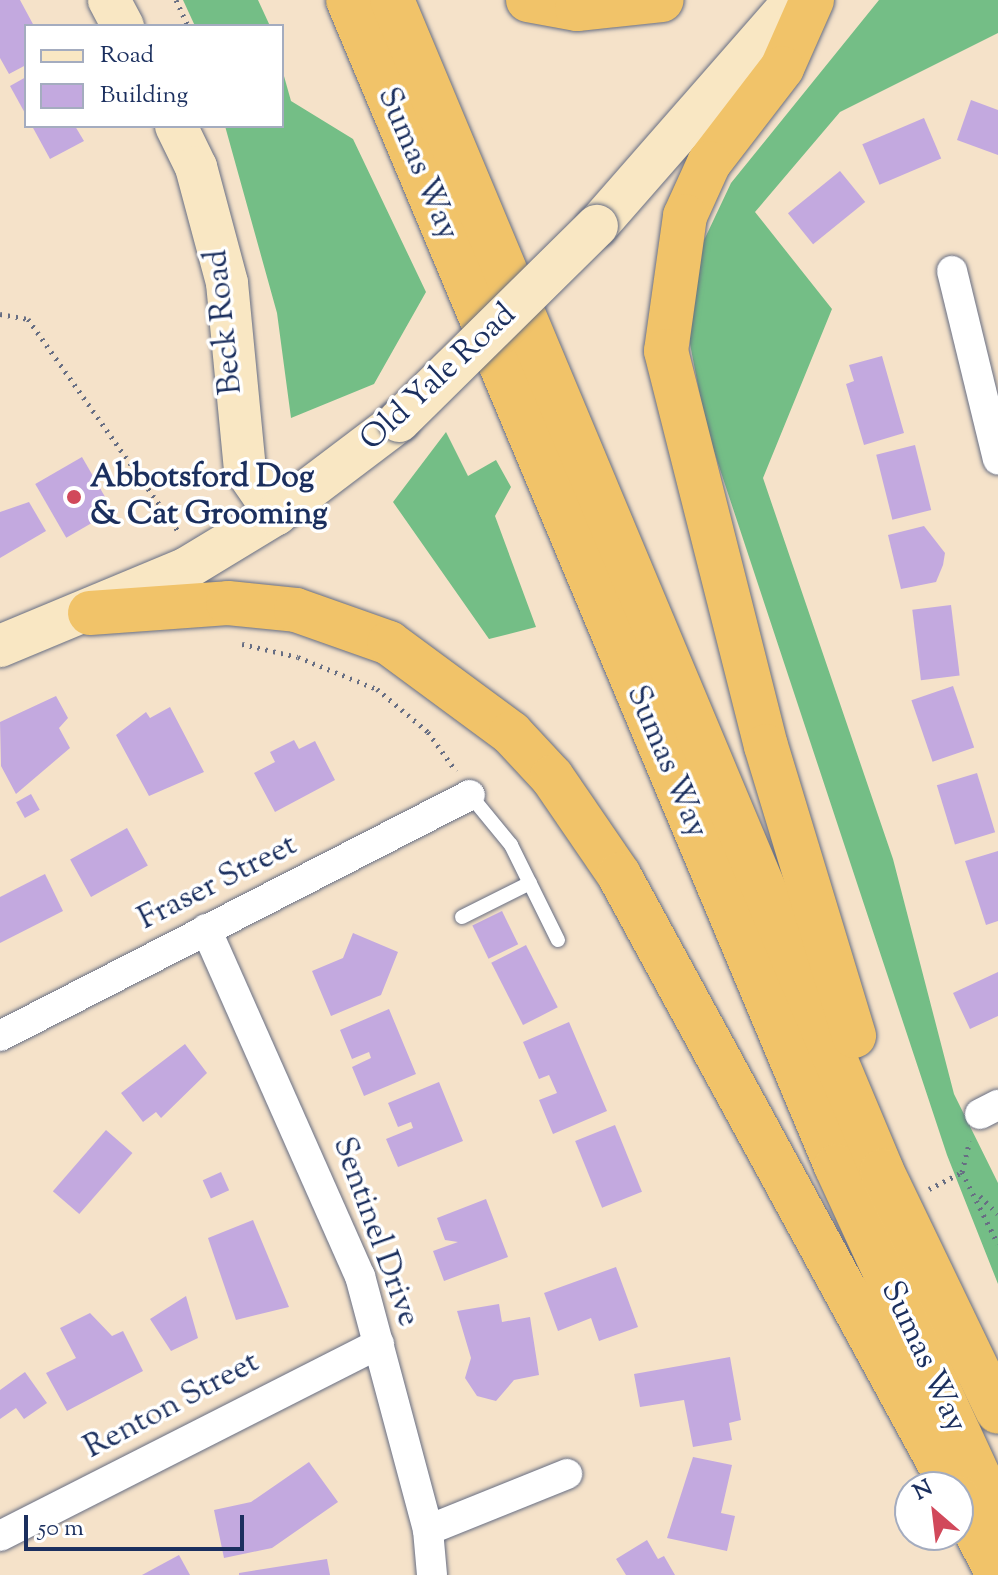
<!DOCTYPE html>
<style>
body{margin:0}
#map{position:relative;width:998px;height:1575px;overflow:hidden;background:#f5e2c9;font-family:"Sorts Mill Goudy",serif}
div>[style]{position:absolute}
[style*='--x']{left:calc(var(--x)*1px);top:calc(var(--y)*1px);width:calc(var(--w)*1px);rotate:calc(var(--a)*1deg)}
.forest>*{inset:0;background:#74be86}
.building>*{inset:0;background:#c3a9df;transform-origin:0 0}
.path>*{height:5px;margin-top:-2.5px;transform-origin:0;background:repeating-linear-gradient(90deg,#676e83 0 2px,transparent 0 8px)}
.roads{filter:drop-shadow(0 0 2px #676e83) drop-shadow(0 0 2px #676e83)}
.lane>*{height:14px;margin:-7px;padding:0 7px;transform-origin:7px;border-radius:7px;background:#fff}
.street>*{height:30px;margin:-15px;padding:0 15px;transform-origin:15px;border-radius:15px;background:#fff}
.secondary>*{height:42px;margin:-21px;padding:0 21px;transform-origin:21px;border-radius:21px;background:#f9e7c3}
.highway>*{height:44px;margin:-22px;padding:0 22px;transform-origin:22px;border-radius:22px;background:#f1c369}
.bridges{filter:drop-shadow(0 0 2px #676e83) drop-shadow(0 0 2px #676e83)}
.secondary-bridge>*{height:42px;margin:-21px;padding:0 21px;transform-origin:21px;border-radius:21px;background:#f9e7c3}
.dots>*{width:22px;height:22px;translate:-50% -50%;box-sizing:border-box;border:4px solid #fff;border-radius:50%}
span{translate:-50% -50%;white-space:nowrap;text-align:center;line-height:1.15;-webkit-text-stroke:7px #fff;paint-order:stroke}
.street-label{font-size:32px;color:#1b2f5e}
.poi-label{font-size:32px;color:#1b2f5e;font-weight:700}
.left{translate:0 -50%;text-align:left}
.legend{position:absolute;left:24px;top:24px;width:260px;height:104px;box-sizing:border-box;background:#fff;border:2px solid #a4acbf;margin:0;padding:10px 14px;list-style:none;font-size:24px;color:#1b2f5e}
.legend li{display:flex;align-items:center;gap:16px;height:40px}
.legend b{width:40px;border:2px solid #a4acbf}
.north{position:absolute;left:894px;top:1471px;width:80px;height:80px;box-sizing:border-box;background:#fff;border:2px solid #a4acbf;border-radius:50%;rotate:332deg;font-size:22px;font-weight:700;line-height:32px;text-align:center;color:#1b2f5e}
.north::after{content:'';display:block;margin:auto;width:28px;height:36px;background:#d1495b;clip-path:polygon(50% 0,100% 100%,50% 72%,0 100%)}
.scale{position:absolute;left:24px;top:1515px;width:220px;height:36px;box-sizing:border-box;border:4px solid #1b2f5e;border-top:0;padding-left:10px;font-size:24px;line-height:28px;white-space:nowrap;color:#1b2f5e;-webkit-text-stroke:6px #fff;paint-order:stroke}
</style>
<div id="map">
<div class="forest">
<i style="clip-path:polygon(183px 0,258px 0,270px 26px,195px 26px)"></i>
<i style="clip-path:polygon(879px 0,998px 0,998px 33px,840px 112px,755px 212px,832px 309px,763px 478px,893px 859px,954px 1094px,998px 1183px,998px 1284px,947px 1155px,706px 427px,690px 344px,689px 272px,731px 183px)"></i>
<i style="clip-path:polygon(282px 69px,291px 101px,353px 139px,426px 292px,374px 384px,291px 418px,277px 313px,225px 126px,282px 126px)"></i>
<i style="clip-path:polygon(446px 432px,468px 476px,496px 460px,511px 487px,495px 516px,536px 627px,489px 639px,393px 502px)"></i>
</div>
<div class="building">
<i style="clip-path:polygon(0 0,20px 0,34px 26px,26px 26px,26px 65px,9px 74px,0 58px)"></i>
<i style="clip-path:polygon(26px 77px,26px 115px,10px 86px)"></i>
<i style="clip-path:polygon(971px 100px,998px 110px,998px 155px,957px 140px)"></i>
<i style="left:924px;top:118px;width:44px;height:67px;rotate:67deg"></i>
<i style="clip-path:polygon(32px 126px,75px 126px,84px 141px,50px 159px)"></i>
<i style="left:840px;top:171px;width:40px;height:67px;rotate:51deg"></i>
<i style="clip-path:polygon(882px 356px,904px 433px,864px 445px,846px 384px,854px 381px,849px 365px)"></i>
<i style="left:915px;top:445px;width:67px;height:40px;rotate:76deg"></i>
<i style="left:82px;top:457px;width:62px;height:54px;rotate:60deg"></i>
<i style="clip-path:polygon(29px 502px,46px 531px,0 558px,0 512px)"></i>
<i style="clip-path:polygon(924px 526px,945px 553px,943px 565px,936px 582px,901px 589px,888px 535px)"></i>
<i style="left:951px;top:605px;width:71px;height:39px;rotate:83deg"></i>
<i style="left:953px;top:686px;width:65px;height:44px;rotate:71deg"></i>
<i style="clip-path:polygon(56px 696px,68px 718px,59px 728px,70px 748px,16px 794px,1px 766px,0 722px)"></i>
<i style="clip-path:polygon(170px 707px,204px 772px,149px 796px,116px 735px,146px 712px,150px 718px)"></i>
<i style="clip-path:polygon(294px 740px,299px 749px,315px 741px,335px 780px,275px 812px,254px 773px,275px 762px,270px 752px)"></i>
<i style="left:977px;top:773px;width:62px;height:42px;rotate:73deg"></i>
<i style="left:31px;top:794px;width:18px;height:17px;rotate:61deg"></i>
<i style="left:127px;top:828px;width:43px;height:65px;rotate:61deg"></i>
<i style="clip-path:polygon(998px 851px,998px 921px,986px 925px,965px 861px)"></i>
<i style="clip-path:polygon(45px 874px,63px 911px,0 943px,0 897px)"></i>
<i style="left:502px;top:911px;width:37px;height:33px;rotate:64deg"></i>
<i style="clip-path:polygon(353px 933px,398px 952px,381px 995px,331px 1016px,312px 971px,343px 958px)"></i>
<i style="left:526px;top:945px;width:70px;height:39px;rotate:63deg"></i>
<i style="clip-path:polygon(998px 972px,998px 1016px,970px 1029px,953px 993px)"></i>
<i style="clip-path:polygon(389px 1009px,416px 1074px,364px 1096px,352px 1067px,371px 1058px,369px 1052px,352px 1059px,340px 1030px)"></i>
<i style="clip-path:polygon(569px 1022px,607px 1111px,553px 1134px,539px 1100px,557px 1093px,549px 1075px,539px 1079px,523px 1042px)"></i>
<i style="clip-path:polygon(185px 1044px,207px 1073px,161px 1118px,156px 1112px,143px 1122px,121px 1093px)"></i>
<i style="clip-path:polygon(439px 1082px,463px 1141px,398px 1167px,386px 1139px,413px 1128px,411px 1122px,398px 1127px,388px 1103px)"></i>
<i style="left:615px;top:1125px;width:72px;height:43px;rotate:68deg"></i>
<i style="left:106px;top:1130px;width:35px;height:81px;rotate:41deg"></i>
<i style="left:221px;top:1172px;width:20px;height:20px;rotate:66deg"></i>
<i style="clip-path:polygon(486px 1199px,508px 1257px,444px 1281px,433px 1251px,458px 1242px,445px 1240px,437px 1218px)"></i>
<i style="clip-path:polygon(253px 1220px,289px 1307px,236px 1320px,208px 1238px)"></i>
<i style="clip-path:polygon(616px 1267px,638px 1327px,599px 1341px,591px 1318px,558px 1331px,544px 1293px)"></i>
<i style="clip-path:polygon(186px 1296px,198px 1338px,171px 1351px,150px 1319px)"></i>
<i style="clip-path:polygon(499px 1304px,502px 1322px,530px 1317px,539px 1375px,514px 1380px,496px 1401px,477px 1396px,465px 1378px,471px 1358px,457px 1311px)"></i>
<i style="clip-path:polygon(90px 1313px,112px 1336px,123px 1331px,143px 1371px,67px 1411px,46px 1373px,76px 1358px,60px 1328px)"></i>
<i style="clip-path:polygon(730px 1357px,741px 1420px,729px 1423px,732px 1440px,693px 1447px,684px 1400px,640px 1407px,634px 1374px)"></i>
<i style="clip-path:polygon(25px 1372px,47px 1403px,24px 1419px,16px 1408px,0 1419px,0 1390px)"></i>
<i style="clip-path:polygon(693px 1457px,732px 1465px,721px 1513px,735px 1516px,727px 1551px,667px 1538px)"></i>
<i style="clip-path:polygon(309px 1462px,338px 1502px,272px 1548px,224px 1558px,214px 1510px,251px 1502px)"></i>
<i style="clip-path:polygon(647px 1540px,658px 1559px,664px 1556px,675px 1575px,626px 1575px,616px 1559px)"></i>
<i style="clip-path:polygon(179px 1555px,190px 1575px,142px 1575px)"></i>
<i style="clip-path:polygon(327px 1559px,330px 1575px,239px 1575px,239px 1573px)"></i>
</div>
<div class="path">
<i style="--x:176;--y:0;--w:29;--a:65"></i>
<i style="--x:0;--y:314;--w:28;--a:10"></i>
<i style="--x:28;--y:319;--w:261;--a:54.7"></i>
<i style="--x:242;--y:644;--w:57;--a:13.1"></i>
<i style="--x:298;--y:657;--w:85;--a:22.1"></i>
<i style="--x:377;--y:689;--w:67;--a:40.1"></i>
<i style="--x:428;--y:732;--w:48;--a:54.3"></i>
<i style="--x:962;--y:1172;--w:80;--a:63.4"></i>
<i style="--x:929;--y:1189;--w:37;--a:-27"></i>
<i style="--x:962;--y:1172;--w:32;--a:-76"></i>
<i style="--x:980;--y:1196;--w:25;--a:45"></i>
</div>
<div class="roads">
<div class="lane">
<i style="--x:470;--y:795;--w:65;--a:50.6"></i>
<i style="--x:511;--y:845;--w:106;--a:63.7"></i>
<i style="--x:462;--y:917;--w:76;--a:-26.6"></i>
</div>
<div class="street">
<i style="--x:952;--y:271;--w:194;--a:76.3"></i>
<i style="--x:206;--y:929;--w:380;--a:66.1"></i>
<i style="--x:360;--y:1276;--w:263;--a:75"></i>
<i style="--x:428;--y:1530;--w:45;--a:84.9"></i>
<i style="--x:0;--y:1036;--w:528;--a:-27.15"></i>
<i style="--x:980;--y:1114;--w:20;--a:-27"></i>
<i style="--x:428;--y:1530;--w:150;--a:-21.9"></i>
<i style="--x:0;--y:1536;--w:425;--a:-26.9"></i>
</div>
<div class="secondary">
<i style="--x:109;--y:0;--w:30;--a:62"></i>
<i style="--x:176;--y:126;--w:46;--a:64"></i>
<i style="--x:196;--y:167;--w:120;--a:75"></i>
<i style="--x:227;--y:283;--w:187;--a:84.5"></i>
<i style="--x:245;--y:469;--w:55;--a:55.4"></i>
<i style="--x:597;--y:226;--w:300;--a:-48.8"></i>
<i style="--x:0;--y:646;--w:203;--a:-22.6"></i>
<i style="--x:187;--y:568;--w:104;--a:-31.2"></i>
<i style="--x:276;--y:514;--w:154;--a:-37.1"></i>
</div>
<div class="highway">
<i style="--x:348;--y:0;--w:1264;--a:67.29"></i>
<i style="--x:836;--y:1166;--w:387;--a:65.3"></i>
<i style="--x:392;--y:0;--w:1269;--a:67.29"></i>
<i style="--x:882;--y:1171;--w:267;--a:64.3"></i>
<i style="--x:528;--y:0;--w:50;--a:10.4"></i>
<i style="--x:577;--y:9;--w:85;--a:-6"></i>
<i style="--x:812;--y:0;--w:74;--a:113.8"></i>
<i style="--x:782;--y:68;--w:120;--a:127.5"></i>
<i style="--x:709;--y:163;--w:58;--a:114.4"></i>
<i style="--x:685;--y:216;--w:136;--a:98"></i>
<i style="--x:666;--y:351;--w:407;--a:75.8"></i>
<i style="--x:766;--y:746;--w:303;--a:73.1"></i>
<i style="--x:90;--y:613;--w:138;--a:-4.1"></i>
<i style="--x:228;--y:603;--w:68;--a:5.9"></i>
<i style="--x:296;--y:610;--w:99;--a:19.5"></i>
<i style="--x:389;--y:643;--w:152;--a:36.4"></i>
<i style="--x:511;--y:733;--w:60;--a:47"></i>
<i style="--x:552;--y:777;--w:119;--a:55.6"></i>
<i style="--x:619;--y:875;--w:697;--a:61.45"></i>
<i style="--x:958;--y:1498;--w:86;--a:62.2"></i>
</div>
</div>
<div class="bridges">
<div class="secondary-bridge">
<i style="--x:399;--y:421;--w:278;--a:-44.6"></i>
</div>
</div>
<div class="dots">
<i style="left:74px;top:497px;background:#d1495b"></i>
</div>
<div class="street-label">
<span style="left:417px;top:164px;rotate:67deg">Sumas Way</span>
<span style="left:225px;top:322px;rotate:-96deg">Beck Road</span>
<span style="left:439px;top:378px;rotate:-43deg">Old Yale Road</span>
<span style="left:666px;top:762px;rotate:67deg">Sumas Way</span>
<span style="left:218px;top:883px;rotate:-27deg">Fraser Street</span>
<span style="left:375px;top:1232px;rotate:70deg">Sentinel Drive</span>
<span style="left:923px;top:1357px;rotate:65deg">Sumas Way</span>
<span style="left:172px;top:1406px;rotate:-28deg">Renton Street</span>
</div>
<div class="poi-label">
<span class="left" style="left:90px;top:497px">Abbotsford Dog<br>&amp; Cat Grooming</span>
</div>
<ul class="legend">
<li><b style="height:10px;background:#f9e7c3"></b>Road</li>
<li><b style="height:22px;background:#c3a9df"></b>Building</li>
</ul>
<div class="north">N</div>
<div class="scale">50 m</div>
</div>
